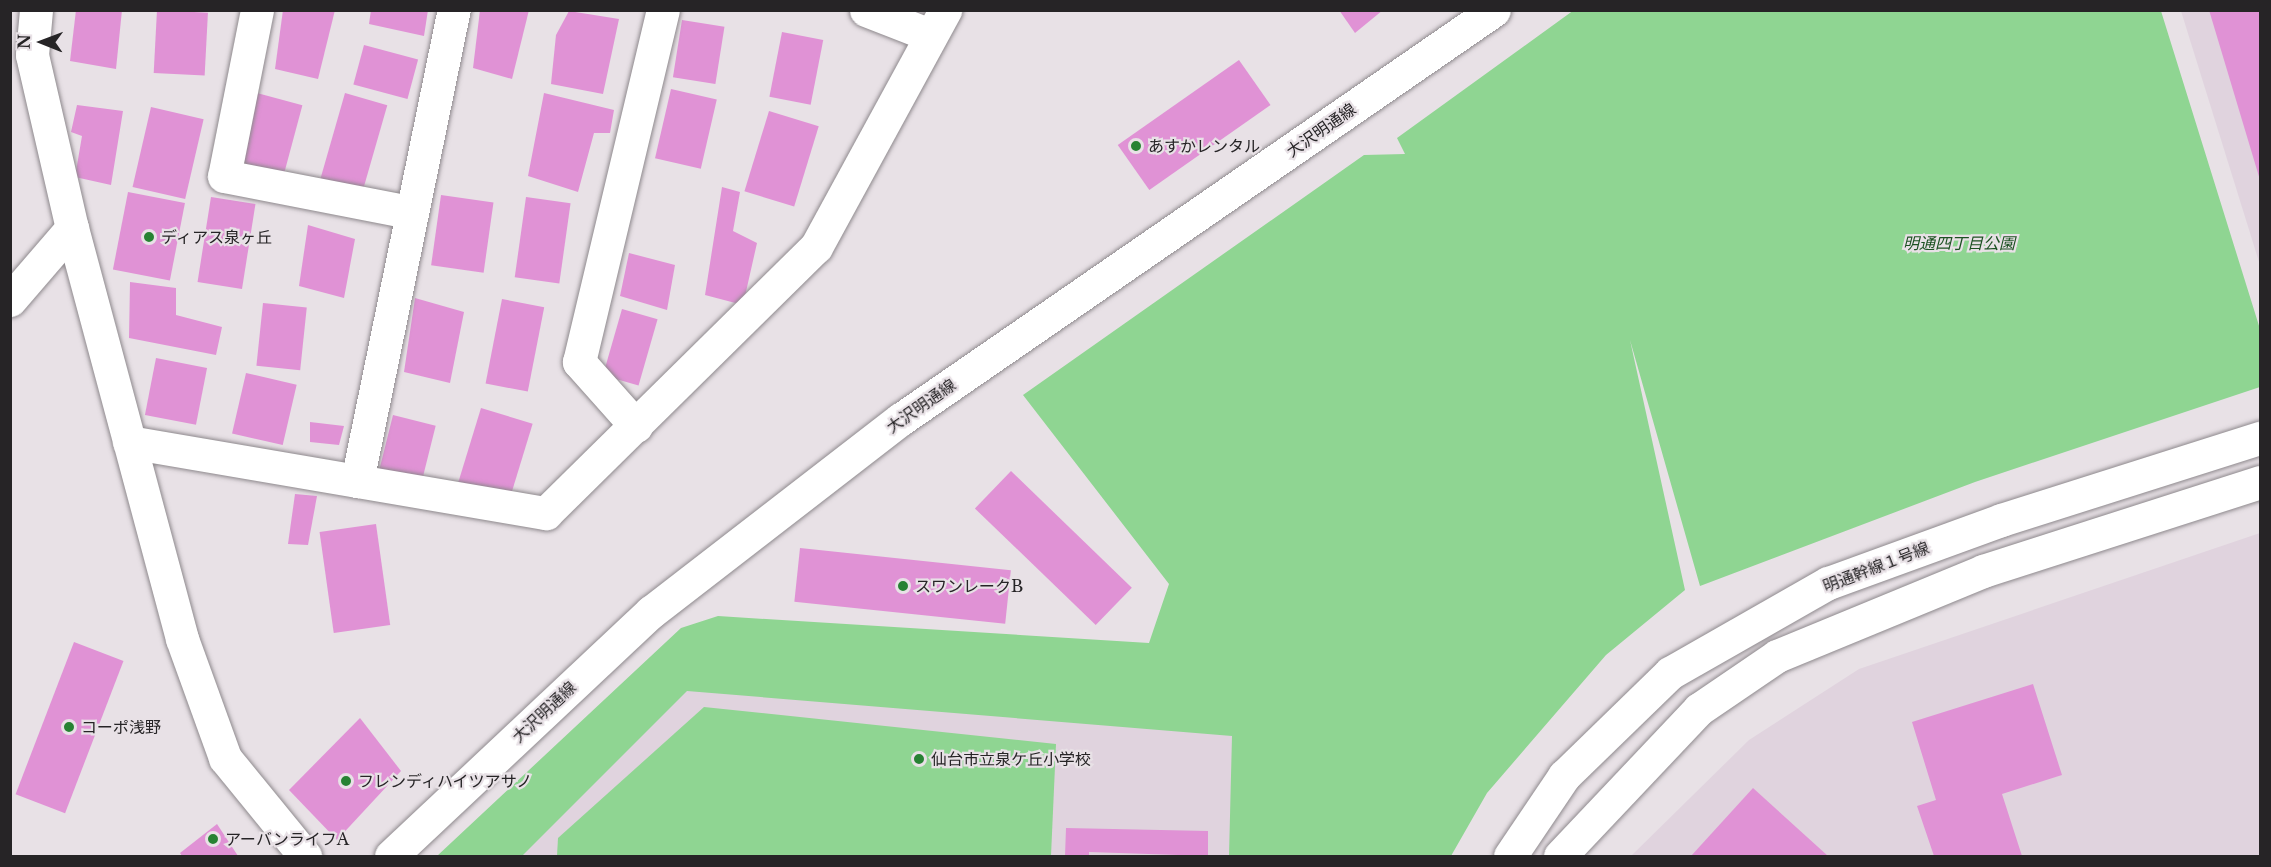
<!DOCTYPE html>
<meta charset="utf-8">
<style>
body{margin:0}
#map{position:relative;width:2271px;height:867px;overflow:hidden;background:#e8e1e6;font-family:"Libre Baskerville","Noto Sans JP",serif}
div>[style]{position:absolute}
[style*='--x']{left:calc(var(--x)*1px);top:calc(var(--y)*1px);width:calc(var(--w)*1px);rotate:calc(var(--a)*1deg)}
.built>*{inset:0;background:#e0d3de}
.green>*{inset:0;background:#8fd592}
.building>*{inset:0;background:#e092d5;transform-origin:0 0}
.roads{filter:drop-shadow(0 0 2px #8e898d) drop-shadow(0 0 2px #8e898d)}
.minor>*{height:33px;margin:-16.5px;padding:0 16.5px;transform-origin:16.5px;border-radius:16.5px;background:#fff}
.dots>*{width:16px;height:16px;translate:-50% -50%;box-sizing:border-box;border:3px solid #e8e1e6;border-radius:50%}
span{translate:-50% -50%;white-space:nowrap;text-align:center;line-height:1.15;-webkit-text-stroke:4.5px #e8e1e6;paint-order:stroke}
.street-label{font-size:16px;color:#262426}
.poi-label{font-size:16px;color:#262426}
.left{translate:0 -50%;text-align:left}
.park-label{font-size:16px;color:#1c5122;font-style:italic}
.frame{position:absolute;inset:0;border:12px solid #262426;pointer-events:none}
.north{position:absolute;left:12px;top:12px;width:60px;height:60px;-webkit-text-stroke:4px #e8e1e6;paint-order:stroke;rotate:271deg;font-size:16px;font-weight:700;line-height:24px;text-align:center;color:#262426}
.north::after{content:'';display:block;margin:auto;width:21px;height:27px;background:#262426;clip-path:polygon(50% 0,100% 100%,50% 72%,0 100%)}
</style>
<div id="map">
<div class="built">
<i style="clip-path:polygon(2181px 11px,2260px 11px,2260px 265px)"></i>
<i style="clip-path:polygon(2260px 533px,2260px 856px,1631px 856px,1749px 740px,1859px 669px)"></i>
<i style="clip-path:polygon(706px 630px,1281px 662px,1273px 856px,451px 856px)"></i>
</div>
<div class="green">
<i style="clip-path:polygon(1574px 10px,2161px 11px,2260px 329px,2260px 387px,1975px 482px,1700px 586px,1630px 340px,1685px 590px,1606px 655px,1487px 793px,1451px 856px,1229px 856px,1232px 736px,687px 691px,522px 856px,437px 856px,681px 628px,718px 616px,1149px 643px,1169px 584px,1023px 395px,1364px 155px,1405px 154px,1397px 138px)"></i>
<i style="clip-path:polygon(704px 707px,1056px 744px,1051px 856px,557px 856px,558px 838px)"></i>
</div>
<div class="building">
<i style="clip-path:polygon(76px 10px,122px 10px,116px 69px,70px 61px)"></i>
<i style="left:157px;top:10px;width:51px;height:63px;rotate:3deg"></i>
<i style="clip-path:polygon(283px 10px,335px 10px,318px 79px,275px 69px)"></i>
<i style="clip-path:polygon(371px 10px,428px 10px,424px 36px,369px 24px)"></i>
<i style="clip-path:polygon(480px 10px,529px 10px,512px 79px,473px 68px)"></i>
<i style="clip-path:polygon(1339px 10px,1383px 10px,1355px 33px)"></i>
<i style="clip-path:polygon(2209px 10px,2260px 10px,2260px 180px)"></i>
<i style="clip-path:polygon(569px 11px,619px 19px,603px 94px,551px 84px,556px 35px)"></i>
<i style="left:682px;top:20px;width:43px;height:58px;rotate:9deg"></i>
<i style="left:782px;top:32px;width:42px;height:66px;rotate:11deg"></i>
<i style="left:364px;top:45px;width:56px;height:41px;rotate:15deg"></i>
<i style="left:1239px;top:60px;width:55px;height:148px;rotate:55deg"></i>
<i style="left:671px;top:89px;width:47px;height:71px;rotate:13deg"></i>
<i style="left:257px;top:93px;width:47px;height:73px;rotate:15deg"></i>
<i style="left:345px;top:93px;width:44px;height:93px;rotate:16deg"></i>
<i style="clip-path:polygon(544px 93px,614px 110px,610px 133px,594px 133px,578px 192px,528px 176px)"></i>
<i style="clip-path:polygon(77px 105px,123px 111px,111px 185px,75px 177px,82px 136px,71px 132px)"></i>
<i style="left:151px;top:107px;width:54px;height:82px;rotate:13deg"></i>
<i style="left:769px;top:111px;width:52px;height:84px;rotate:17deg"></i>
<i style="clip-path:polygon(722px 187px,740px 192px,733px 231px,757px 243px,743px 305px,705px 295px)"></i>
<i style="left:128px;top:192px;width:58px;height:79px;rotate:11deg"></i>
<i style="left:441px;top:195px;width:53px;height:71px;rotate:8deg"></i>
<i style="left:211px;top:197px;width:45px;height:86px;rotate:9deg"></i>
<i style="left:526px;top:197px;width:45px;height:81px;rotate:8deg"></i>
<i style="clip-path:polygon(308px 225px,355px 239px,344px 298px,299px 286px)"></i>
<i style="clip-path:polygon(629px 253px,675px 265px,667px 310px,620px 296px)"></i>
<i style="clip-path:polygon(130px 282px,176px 288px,176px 315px,222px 327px,216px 355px,129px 338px)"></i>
<i style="clip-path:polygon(415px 298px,464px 312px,450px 383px,404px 372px)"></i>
<i style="left:502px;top:299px;width:43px;height:86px;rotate:11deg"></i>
<i style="left:263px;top:303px;width:44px;height:63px;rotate:6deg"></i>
<i style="left:622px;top:309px;width:37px;height:69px;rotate:16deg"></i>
<i style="left:156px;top:358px;width:52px;height:58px;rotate:11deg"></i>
<i style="left:246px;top:373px;width:52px;height:62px;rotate:13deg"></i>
<i style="left:481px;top:408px;width:54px;height:80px;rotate:17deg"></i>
<i style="left:393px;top:415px;width:44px;height:58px;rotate:14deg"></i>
<i style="clip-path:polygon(310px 422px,344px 426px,339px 445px,310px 442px)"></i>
<i style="left:1011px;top:471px;width:168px;height:52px;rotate:44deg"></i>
<i style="clip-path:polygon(295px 494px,317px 496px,308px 545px,288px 544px)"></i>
<i style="left:376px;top:524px;width:102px;height:57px;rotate:82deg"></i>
<i style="left:800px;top:548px;width:212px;height:54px;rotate:6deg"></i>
<i style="left:74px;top:642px;width:53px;height:163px;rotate:21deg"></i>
<i style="clip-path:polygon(2033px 684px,2062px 775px,2002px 794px,2022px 856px,1934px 856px,1917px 806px,1936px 800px,1912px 722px)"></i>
<i style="clip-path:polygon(360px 718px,401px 771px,337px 840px,289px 790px)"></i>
<i style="clip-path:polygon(1753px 788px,1828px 856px,1691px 856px)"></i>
<i style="clip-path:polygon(217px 824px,238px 856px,182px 856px,180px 853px)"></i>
<i style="clip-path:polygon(1066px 828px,1208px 831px,1208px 856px,1089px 852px,1089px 856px,1065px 856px)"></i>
</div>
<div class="roads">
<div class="minor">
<i style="--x:36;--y:10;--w:45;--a:95.1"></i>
<i style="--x:32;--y:55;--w:178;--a:77"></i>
<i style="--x:72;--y:228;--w:425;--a:75"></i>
<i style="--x:182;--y:639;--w:127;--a:70.1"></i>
<i style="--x:225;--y:758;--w:127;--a:50.8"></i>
<i style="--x:257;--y:10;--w:169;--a:101.2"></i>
<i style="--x:224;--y:176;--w:188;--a:11"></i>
<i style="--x:866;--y:10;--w:69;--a:21.3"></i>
<i style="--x:10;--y:300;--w:95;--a:-49.3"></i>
<i style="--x:636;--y:426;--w:86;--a:-131.7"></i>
<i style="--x:579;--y:362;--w:362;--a:-76.6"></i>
<i style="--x:129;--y:442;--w:423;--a:9.7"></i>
<i style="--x:546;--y:513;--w:379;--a:-44.6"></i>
<i style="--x:816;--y:247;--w:270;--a:-61.4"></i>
<i style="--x:357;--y:481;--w:481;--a:-78.4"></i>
<i style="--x:391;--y:856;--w:357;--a:-43.2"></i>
<i style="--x:651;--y:612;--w:316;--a:-37.7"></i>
<i style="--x:901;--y:419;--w:720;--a:-34.59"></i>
<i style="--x:1510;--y:856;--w:97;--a:-56"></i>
<i style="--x:1564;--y:776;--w:148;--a:-44.2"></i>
<i style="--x:1670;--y:673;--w:182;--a:-29.7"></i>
<i style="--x:1828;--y:583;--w:184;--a:-20"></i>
<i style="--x:2001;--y:520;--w:272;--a:-17.6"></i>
<i style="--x:1560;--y:856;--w:202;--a:-46.6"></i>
<i style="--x:1699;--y:709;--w:94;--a:-34.2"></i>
<i style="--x:1777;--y:656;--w:223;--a:-22.4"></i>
<i style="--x:1983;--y:571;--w:291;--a:-17.8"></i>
</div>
</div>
<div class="dots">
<i style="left:1136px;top:146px;background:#278233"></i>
<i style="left:149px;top:237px;background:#278233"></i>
<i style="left:903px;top:586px;background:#278233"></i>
<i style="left:69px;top:727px;background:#278233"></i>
<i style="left:919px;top:759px;background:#278233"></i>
<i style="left:346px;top:781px;background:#278233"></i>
<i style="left:213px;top:839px;background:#278233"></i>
</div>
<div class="street-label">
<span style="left:1321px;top:130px;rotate:-35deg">大沢明通線</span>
<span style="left:921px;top:406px;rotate:-35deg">大沢明通線</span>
<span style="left:1876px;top:567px;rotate:-21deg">明通幹線１号線</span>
<span style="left:544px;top:712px;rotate:-43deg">大沢明通線</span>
</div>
<div class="poi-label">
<span class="left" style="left:1148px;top:146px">あすかレンタル</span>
<span class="left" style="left:161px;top:237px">ディアス泉ヶ丘</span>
<span class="left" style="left:915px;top:586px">スワンレークB</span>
<span class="left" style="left:81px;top:727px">コーポ浅野</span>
<span class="left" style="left:931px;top:759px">仙台市立泉ケ丘小学校</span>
<span class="left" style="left:358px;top:781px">フレンディハイツアサノ</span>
<span class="left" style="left:225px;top:839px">アーバンライフA</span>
</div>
<div class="park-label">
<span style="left:1959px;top:243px">明通四丁目公園</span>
</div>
<div class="frame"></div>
<div class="north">N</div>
</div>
